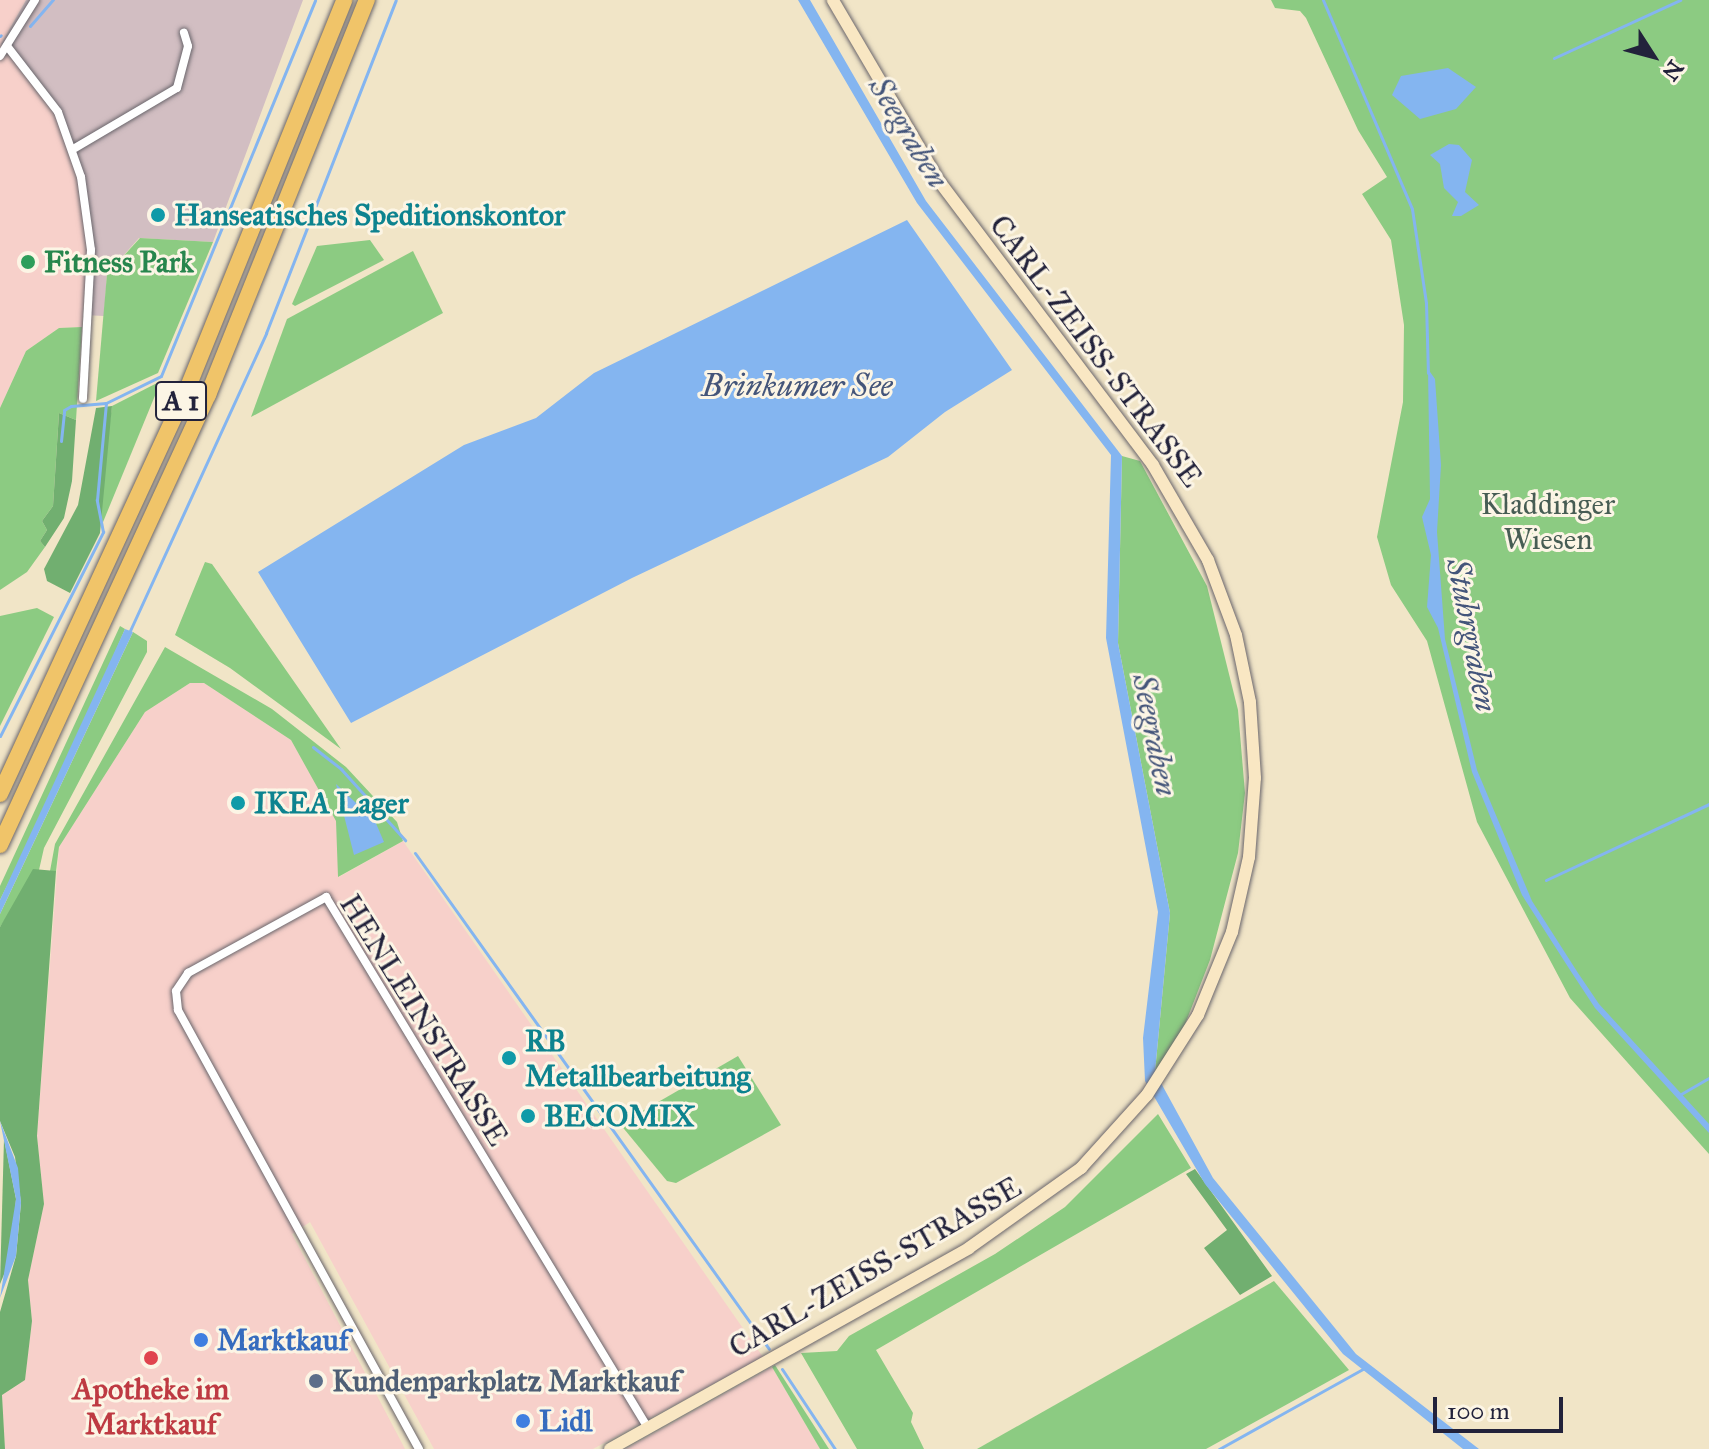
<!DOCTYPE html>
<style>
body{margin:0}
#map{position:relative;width:1709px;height:1449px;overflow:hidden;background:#f1e5c7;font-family:"IM FELL Great Primer",serif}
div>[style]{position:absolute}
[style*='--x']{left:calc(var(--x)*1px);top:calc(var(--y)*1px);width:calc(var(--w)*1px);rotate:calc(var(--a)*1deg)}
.built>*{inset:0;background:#f7d0ca}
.industrial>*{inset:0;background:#d2bec2}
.green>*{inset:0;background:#8ccb82}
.forest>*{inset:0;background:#71af70}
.water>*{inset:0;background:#84b5f0}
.stream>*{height:3px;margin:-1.5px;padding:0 1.5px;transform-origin:1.5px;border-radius:1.5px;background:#84b5f0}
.roads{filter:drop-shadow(0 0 2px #6a666c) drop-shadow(0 0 2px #6a666c)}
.street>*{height:8px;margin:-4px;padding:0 4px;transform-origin:4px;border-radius:4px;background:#fff}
.secondary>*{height:12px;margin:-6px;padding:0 6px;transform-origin:6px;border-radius:6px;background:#f9e7c3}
.highway>*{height:16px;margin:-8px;padding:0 8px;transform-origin:8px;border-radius:8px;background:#f0c469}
.dots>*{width:22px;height:22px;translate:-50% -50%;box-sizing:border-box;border:4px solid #fcf5e5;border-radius:50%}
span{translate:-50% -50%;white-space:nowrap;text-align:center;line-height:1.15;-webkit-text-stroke:6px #fcf5e5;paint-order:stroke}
.shield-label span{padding:2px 6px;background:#fcf5e5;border:2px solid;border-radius:6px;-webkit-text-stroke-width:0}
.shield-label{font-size:28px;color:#22223b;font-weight:700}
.culture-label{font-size:30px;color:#0d838f;font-weight:700}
.left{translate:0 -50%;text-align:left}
.leisure-label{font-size:30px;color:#27864d;font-weight:700}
.street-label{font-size:30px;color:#22223b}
.park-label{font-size:30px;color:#475d54}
.shop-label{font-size:30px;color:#366cbe;font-weight:700}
.service-label{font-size:30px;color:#4e5e75;font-weight:700}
.health-label{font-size:30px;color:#be3a42;font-weight:700}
.water-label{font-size:32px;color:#44557a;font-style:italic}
.north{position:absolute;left:1613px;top:16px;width:80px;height:80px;-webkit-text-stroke:6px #fcf5e5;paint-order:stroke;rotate:126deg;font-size:22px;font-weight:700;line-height:32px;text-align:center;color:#22223b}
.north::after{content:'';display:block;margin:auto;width:28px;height:36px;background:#22223b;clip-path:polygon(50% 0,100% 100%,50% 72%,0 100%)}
.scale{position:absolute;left:1433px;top:1397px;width:130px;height:36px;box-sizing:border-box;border:4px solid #22223b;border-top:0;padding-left:10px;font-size:24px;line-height:28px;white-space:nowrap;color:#22223b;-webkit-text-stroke:6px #fcf5e5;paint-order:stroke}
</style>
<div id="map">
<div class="built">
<i style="clip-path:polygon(0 0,26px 0,1px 44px,55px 113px,80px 180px,88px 250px,82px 327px,59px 328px,26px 351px,0 408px)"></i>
<i style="clip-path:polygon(190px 683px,204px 683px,291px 740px,337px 821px,339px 877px,403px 841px,763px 1357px,593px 1449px,434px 1449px,310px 1222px,292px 1234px,405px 1449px,5px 1449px,2px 1395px,25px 1380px,32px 1321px,28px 1280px,44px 1204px,37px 1136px,59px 847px,145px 712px)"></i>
<i style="clip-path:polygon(772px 1367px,820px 1449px,626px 1449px,678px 1420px)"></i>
</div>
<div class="industrial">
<i style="clip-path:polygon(26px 0,303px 0,213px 242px,139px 238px,107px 274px,104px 316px,84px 315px,88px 250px,80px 180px,55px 113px,1px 44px)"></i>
</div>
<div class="green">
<i style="clip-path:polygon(1271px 0,1709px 0,1709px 1154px,1570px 998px,1477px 822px,1427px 641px,1391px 585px,1377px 537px,1403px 402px,1404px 325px,1391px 240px,1362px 194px,1387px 177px,1358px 130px,1306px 18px,1300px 11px,1275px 8px)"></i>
<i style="clip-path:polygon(140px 238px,213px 242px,158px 373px,96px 401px,107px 274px)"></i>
<i style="clip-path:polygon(370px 240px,384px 260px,295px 306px,292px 304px,317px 246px)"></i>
<i style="clip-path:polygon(413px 251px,443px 313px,251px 417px,287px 319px)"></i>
<i style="clip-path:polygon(82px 327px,76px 420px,59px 413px,53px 506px,42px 521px,47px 530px,40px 541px,45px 547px,27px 572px,0 590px,0 408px,26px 351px,59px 328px)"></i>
<i style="clip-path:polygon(161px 381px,101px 527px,99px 500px,112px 406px)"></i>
<i style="clip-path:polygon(1122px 456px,1140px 461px,1207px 586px,1238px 710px,1245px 793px,1238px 853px,1210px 960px,1184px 1027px,1155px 1072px,1170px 913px,1118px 643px)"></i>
<i style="clip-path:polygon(205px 562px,212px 564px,341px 749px,230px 668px,175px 635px)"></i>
<i style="clip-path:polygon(37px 608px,54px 617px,0 726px,0 616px)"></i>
<i style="clip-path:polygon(120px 626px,125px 629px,70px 757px,0 900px,0 886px)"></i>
<i style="clip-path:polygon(133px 632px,147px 641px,147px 652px,44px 848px,39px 870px,0 927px,0 914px)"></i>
<i style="clip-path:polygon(165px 647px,272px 709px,346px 767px,397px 822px,403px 841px,338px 877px,336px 821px,291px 740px,204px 683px,190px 683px,145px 712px,59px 847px,56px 871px,50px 871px,55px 844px)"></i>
<i style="clip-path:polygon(738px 1056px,781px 1125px,676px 1183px,667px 1181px,620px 1124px)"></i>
<i style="clip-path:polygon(1158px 1114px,1191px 1168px,876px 1350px,913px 1413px,911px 1422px,924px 1449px,857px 1449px,801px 1353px,837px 1351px,849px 1336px,995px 1254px,1065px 1207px)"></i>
<i style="clip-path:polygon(1274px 1281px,1349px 1370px,1206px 1449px,977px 1449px)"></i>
<i style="clip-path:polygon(775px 1365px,829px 1449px,820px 1449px,772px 1367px)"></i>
</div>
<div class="forest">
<i style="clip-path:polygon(112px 406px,100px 533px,70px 593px,47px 581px,44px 569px,78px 505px,96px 408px)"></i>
<i style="clip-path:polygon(59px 413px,76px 420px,72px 481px,64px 518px,45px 547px,40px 541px,47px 530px,42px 521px,53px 506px)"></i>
<i style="clip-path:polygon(33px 869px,56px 871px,37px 1136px,44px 1204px,28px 1280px,32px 1321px,25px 1380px,2px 1395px,5px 1449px,0 1449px,0 1312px,16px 1256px,21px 1203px,15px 1157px,0 1121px,0 927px)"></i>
<i style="clip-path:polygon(4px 1139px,16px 1199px,11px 1258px,0 1284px)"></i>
<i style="clip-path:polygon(1195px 1169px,1272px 1276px,1240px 1295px,1204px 1248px,1227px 1230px,1186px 1174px)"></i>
</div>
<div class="water">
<i style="clip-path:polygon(798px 0,810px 0,926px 201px,1122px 456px,1118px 643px,1170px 913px,1155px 1072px,1213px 1178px,1356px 1354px,1479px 1449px,1463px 1449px,1343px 1354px,1205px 1184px,1145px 1081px,1143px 1038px,1158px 912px,1106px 638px,1111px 455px,917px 203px)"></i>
<i style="clip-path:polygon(1448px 68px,1476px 87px,1456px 109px,1420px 119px,1392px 95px,1401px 76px)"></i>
<i style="clip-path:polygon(1449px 144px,1459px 145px,1472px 160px,1465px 192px,1479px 205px,1461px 216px,1452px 216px,1458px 202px,1444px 188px,1440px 164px,1430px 155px)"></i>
<i style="clip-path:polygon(907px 220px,1012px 370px,945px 412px,888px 457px,632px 578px,351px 723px,258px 572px,464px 445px,536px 418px,594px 373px)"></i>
<i style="clip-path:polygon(1428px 369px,1435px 379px,1441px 465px,1437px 532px,1445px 639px,1477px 770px,1532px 901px,1578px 973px,1599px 1004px,1709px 1124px,1709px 1133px,1595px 1008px,1570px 970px,1522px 895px,1472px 772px,1438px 628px,1427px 607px,1431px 555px,1422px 517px,1430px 499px)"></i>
<i style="clip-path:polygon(125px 629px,133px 632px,0 914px,0 900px)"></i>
<i style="clip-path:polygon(336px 784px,375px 821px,384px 842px,354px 855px)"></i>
<i style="clip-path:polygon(0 1121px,18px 1168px,21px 1203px,16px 1256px,0 1298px,16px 1199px)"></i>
</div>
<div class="stream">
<i style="--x:1323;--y:0;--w:227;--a:66.9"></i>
<i style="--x:1412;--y:209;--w:95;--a:81.5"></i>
<i style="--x:1426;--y:303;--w:70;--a:88.4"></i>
<i style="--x:30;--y:26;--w:35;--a:-49"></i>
<i style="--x:0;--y:36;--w:1;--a:-45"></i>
<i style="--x:1554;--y:58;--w:139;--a:-24.7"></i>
<i style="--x:61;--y:441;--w:31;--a:-84"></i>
<i style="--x:64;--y:410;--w:8;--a:-30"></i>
<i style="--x:71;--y:406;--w:35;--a:-5"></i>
<i style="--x:106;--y:403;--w:61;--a:-26.1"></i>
<i style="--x:161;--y:376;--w:406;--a:-67.7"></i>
<i style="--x:128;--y:635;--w:332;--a:-65.4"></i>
<i style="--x:266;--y:333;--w:357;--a:-68.7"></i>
<i style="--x:0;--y:736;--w:229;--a:-63.2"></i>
<i style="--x:103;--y:532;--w:33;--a:-101"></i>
<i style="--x:97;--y:500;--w:97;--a:-84.7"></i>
<i style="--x:313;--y:747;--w:36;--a:38"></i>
<i style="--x:341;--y:769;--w:96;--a:48"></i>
<i style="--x:415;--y:853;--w:609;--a:54.48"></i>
<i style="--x:1546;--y:880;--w:180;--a:-25"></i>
<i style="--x:1681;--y:1094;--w:32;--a:-30"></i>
<i style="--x:782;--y:1369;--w:96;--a:56.5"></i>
<i style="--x:1219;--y:1449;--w:165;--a:-29.1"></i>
</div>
<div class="roads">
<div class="street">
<i style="--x:7;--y:46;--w:83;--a:52.3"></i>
<i style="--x:58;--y:112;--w:69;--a:70.5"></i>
<i style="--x:81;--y:177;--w:74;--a:82.2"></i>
<i style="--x:91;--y:250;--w:149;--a:93.1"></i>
<i style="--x:0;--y:56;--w:66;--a:-58"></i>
<i style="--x:75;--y:148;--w:118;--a:-30.5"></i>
<i style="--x:177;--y:88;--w:43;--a:-75.3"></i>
<i style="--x:188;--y:46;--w:14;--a:-107"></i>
<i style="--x:419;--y:1449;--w:501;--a:-118.77"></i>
<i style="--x:178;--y:1010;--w:19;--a:-96"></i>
<i style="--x:176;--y:991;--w:22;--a:-56"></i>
<i style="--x:188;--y:973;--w:158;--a:-28.8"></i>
<i style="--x:326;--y:897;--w:621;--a:58.77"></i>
</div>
<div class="secondary">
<i style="--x:610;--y:1449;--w:411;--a:-29.2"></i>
<i style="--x:969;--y:1248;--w:138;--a:-35.5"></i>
<i style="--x:1081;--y:1168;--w:98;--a:-47.9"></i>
<i style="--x:1147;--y:1095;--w:95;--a:-57.5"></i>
<i style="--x:1198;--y:1015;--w:90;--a:-67.7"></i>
<i style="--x:1232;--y:932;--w:77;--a:-77.2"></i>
<i style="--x:1249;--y:857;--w:79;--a:-85.7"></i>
<i style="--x:1255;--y:778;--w:76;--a:-93.8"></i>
<i style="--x:1250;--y:702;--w:68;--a:-101.8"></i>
<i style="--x:1236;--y:635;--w:80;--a:-110.5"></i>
<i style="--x:1208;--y:560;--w:110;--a:-120.1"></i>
<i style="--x:1153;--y:465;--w:356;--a:-127"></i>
<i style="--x:939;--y:181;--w:210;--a:-120.4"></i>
</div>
<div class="highway">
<i style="--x:0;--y:794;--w:448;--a:-65.2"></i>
<i style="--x:188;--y:387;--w:417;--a:-68"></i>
<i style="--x:0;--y:845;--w:496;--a:-65.2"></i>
<i style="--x:208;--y:395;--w:426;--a:-68.1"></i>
</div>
</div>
<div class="dots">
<i style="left:158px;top:215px;background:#0f9aa8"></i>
<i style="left:28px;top:262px;background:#2e9e5b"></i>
<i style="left:238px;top:803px;background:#0f9aa8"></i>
<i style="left:509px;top:1058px;background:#0f9aa8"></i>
<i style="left:528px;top:1116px;background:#0f9aa8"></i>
<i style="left:201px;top:1340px;background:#3f7fe0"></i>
<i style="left:151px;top:1358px;background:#e0444e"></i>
<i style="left:316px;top:1381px;background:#5c6f8a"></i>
<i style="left:523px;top:1421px;background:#3f7fe0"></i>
</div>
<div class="shield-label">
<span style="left:181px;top:401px">A 1</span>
</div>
<div class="culture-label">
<span class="left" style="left:174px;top:215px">Hanseatisches Speditionskontor</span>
<span class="left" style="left:254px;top:803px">IKEA Lager</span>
<span class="left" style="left:525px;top:1058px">RB<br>Metallbearbeitung</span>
<span class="left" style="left:544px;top:1116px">BECOMIX</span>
</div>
<div class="leisure-label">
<span class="left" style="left:44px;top:262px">Fitness Park</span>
</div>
<div class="street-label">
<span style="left:1096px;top:351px;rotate:53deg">CARL-ZEISS-STRASSE</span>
<span style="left:424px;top:1020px;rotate:58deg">HENLEINSTRASSE</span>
<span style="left:875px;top:1267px;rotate:-30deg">CARL-ZEISS-STRASSE</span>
</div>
<div class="park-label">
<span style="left:1548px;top:521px">Kladdinger<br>Wiesen</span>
</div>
<div class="shop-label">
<span class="left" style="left:217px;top:1340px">Marktkauf</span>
<span class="left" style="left:539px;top:1421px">Lidl</span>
</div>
<div class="service-label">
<span class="left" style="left:332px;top:1381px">Kundenparkplatz Marktkauf</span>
</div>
<div class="health-label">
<span style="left:151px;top:1406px">Apotheke im<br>Marktkauf</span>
</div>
<div class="water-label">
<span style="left:908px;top:133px;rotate:59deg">Seegraben</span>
<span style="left:797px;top:386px">Brinkumer See</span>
<span style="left:1471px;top:635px;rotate:79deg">Stuhrgraben</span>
<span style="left:1154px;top:735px;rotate:79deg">Seegraben</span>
</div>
<div class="north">N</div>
<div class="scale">100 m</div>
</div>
